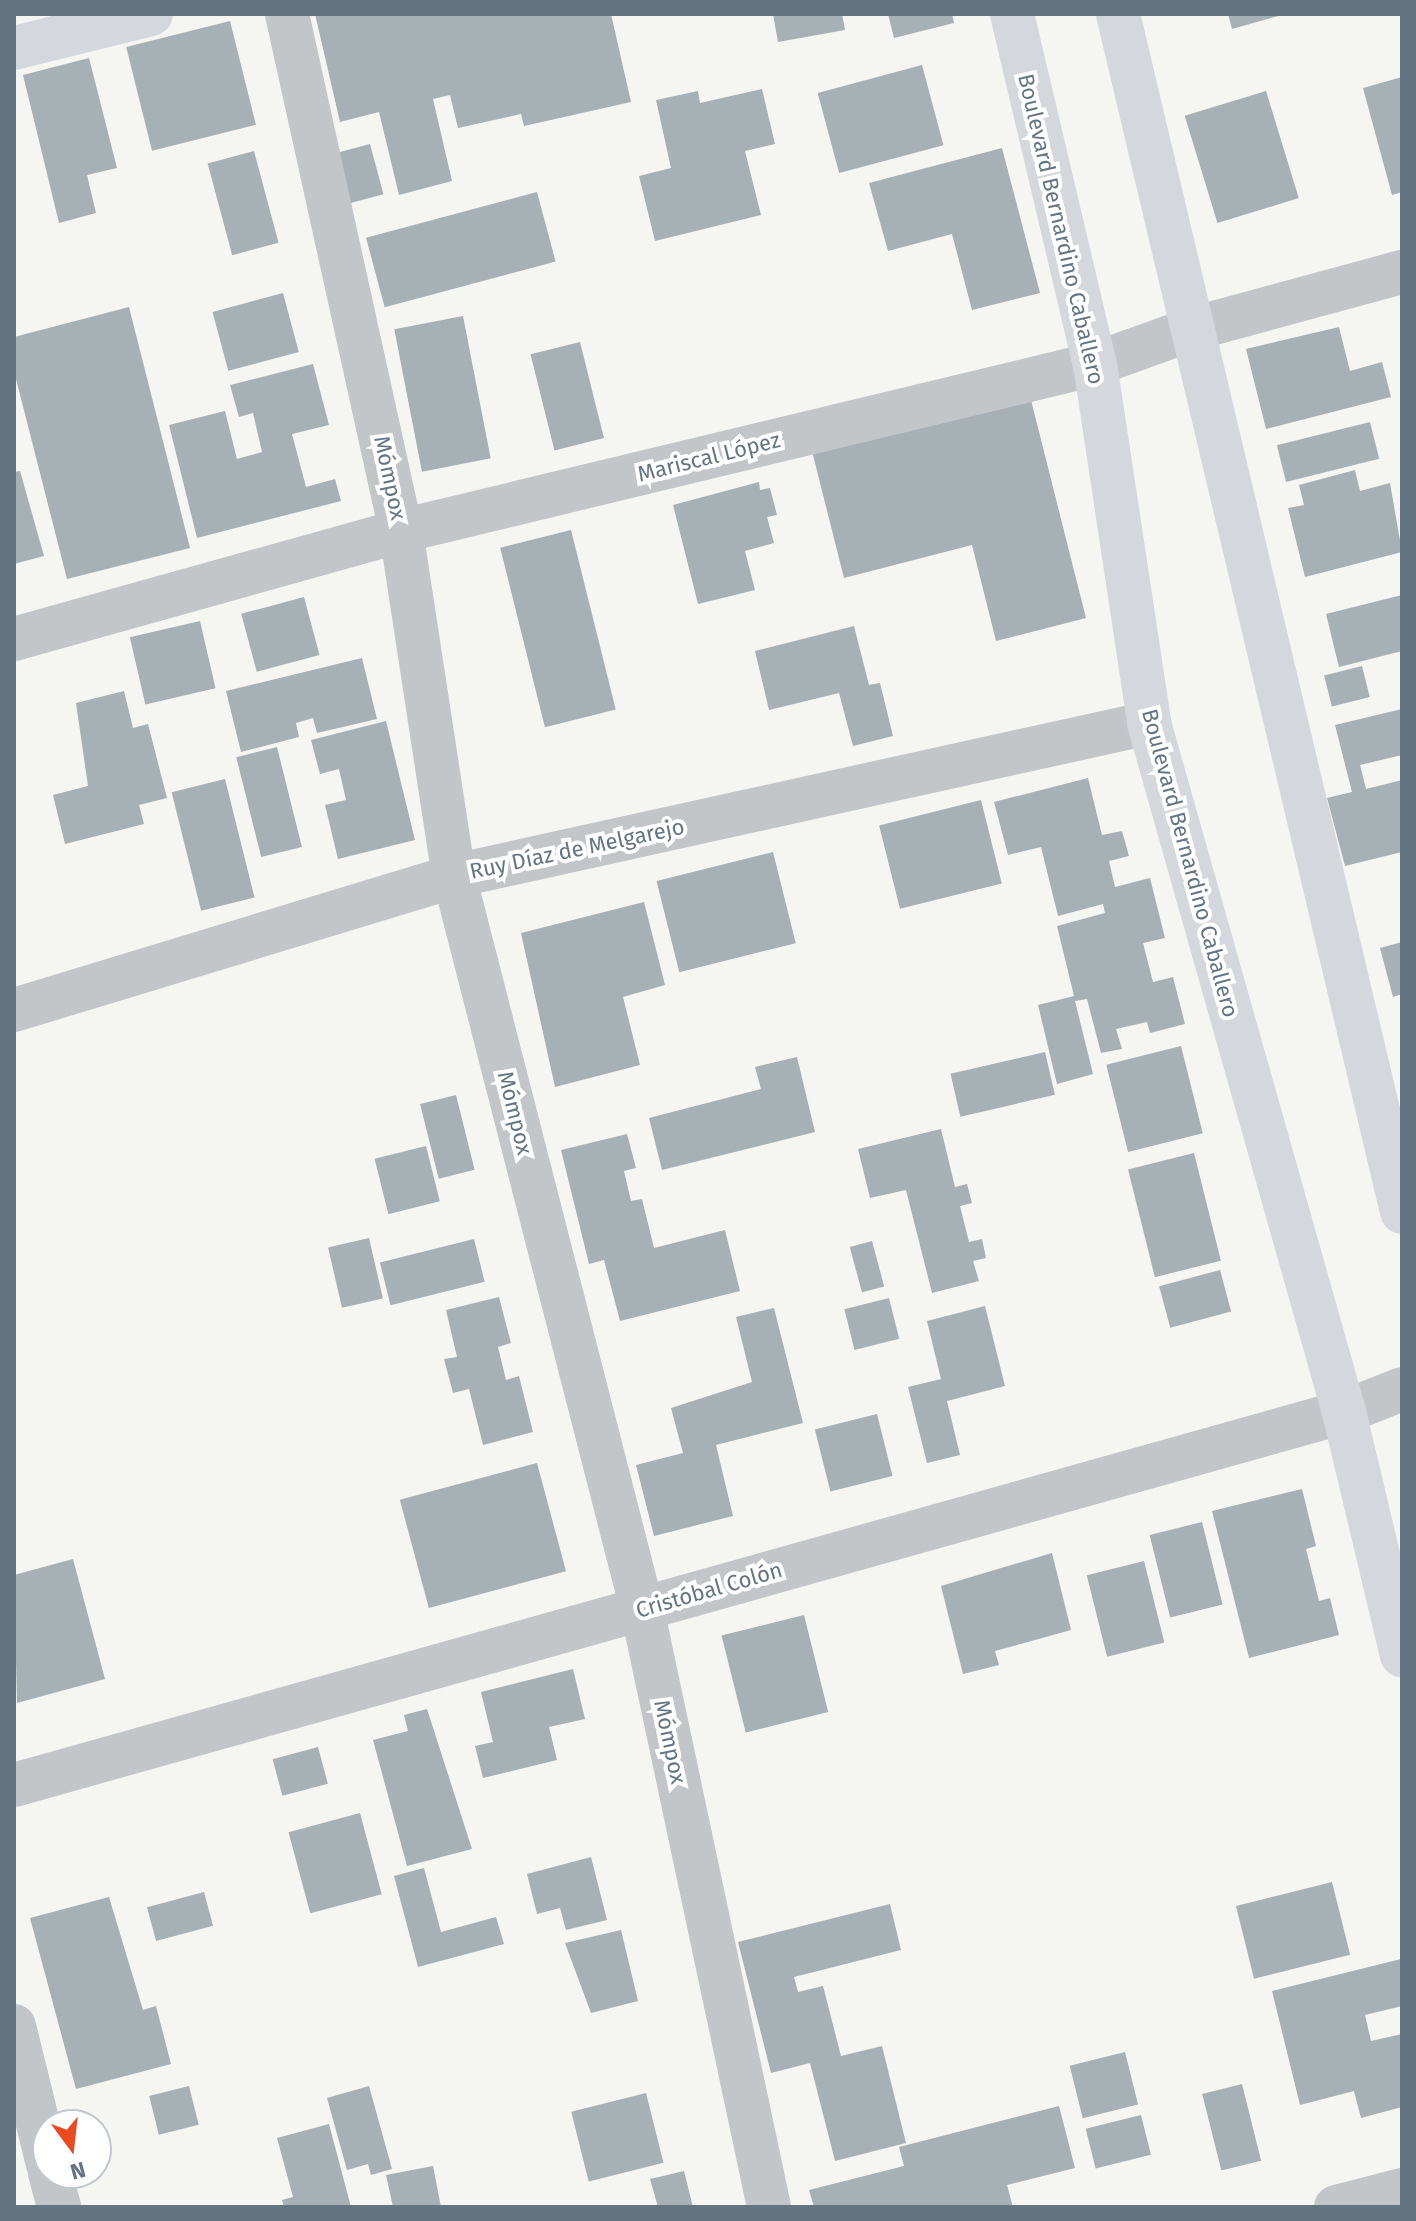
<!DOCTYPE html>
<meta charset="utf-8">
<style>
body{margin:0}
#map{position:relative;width:1416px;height:2221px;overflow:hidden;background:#f5f5f1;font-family:"Fira Sans",sans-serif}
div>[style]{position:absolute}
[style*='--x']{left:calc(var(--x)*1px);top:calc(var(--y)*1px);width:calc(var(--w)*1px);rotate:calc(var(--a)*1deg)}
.building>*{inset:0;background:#a7b0b5;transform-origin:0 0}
.minor>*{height:44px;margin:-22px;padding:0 22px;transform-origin:22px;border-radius:22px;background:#c2c6c9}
.secondary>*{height:44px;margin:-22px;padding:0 22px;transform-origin:22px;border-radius:22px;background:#d4d8dc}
span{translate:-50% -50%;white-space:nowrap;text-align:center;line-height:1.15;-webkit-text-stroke:8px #fff;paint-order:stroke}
.street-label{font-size:22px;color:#637583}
.frame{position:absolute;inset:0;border:16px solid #637583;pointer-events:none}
.north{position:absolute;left:32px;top:2109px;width:80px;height:80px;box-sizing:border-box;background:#fff;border:2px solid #c1c8cd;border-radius:50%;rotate:165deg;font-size:22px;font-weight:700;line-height:32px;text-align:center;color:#637583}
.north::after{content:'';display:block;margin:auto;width:28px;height:36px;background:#e94a1e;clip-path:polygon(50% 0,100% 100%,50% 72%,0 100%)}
</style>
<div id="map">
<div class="building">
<i style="clip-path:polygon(315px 14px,611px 14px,631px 102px,524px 126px,521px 114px,458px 128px,450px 95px,433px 99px,452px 181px,399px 195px,379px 112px,340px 122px)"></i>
<i style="clip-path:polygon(773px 14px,842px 14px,845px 30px,778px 42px)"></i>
<i style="clip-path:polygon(888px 14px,952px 14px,954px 23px,894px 38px)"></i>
<i style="clip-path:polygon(1228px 14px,1282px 14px,1282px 15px,1232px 29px)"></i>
<i style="left:230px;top:21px;width:107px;height:107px;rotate:76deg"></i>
<i style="clip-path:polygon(89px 58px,117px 168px,87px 175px,96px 213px,59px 223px,23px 75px)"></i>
<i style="left:922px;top:65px;width:83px;height:108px;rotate:75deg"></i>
<i style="clip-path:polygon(1402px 77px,1402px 192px,1392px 195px,1363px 88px)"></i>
<i style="clip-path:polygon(762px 89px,775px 144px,745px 151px,761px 215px,655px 241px,639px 176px,671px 168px,656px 100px,698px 91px,700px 103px)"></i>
<i style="left:1266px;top:91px;width:112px;height:85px;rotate:73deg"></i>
<i style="left:370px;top:144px;width:52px;height:36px;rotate:75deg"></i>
<i style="clip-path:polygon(1002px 148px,1040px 293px,972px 310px,952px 234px,888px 251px,869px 183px)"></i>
<i style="left:254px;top:151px;width:95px;height:48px;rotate:75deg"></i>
<i style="left:537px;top:192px;width:72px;height:177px;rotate:75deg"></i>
<i style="left:283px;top:293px;width:61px;height:73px;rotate:75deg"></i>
<i style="clip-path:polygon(129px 307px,190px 548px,67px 579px,14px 371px,14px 337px)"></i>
<i style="left:463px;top:316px;width:145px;height:70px;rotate:79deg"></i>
<i style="clip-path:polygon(1339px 327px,1350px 371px,1382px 362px,1391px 397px,1266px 429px,1246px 349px)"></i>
<i style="left:580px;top:342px;width:99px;height:51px;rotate:76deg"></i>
<i style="clip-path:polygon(313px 364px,329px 425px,292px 434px,306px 487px,335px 479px,341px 501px,197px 538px,169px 425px,225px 411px,237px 459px,262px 452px,253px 413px,239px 417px,230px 385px)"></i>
<i style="clip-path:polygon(1030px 396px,1086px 618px,996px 641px,972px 545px,844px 578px,812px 451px)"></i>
<i style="left:1370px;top:422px;width:38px;height:96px;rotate:76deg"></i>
<i style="clip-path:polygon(1355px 470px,1360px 491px,1390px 483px,1402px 552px,1305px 577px,1288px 508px,1304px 505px,1299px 485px)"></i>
<i style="clip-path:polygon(20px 471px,44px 556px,14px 564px,14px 472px)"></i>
<i style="clip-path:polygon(759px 482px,760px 490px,770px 488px,777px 515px,767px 517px,774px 543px,745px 551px,755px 590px,698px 604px,673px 505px)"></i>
<i style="left:571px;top:530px;width:185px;height:73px;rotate:76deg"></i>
<i style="clip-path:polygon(1402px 595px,1402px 651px,1339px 667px,1326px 614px)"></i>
<i style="left:304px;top:597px;width:60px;height:65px;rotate:75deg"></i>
<i style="left:200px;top:621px;width:69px;height:72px;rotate:77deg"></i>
<i style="clip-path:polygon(854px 626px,869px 685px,880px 683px,893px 736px,853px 746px,839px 693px,769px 710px,755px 651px)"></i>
<i style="clip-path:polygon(362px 658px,377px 719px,317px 733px,313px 718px,296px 723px,299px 737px,241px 752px,226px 691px)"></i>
<i style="left:1362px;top:666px;width:32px;height:39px;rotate:76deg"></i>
<i style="clip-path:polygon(124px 691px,133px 728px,148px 724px,167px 798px,139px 805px,144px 824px,65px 844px,53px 795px,88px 786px,76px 703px)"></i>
<i style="clip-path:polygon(1402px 709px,1402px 755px,1360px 765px,1366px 789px,1402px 780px,1402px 852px,1345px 866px,1327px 798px,1352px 792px,1335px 725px)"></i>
<i style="clip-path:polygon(386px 721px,415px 840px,338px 859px,325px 805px,346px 800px,339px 769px,320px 774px,311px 740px)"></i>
<i style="left:277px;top:747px;width:103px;height:42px;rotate:76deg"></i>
<i style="clip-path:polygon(1088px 778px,1102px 835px,1122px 831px,1129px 856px,1109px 861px,1115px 887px,1150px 878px,1165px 938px,1143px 943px,1153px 982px,1173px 977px,1185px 1024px,1150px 1033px,1147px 1022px,1116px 1029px,1122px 1049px,1101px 1053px,1087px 999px,1075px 1001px,1093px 1074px,1057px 1084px,1038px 1005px,1074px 996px,1057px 926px,1105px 913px,1103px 904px,1058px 916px,1041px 847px,1008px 855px,994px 802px)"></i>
<i style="left:225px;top:779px;width:122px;height:55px;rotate:76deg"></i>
<i style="left:981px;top:800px;width:86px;height:105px;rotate:76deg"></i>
<i style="left:773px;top:852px;width:94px;height:120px;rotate:76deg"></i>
<i style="clip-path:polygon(644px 902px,665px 985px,623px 997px,640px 1065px,555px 1087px,521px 933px)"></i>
<i style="clip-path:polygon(1402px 942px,1402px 994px,1393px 997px,1380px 948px)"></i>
<i style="left:1181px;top:1046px;width:90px;height:77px;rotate:76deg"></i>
<i style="left:1045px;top:1052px;width:44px;height:97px;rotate:77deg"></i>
<i style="clip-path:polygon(797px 1057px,815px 1132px,662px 1170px,649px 1118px,761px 1089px,755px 1067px)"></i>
<i style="left:456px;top:1095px;width:77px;height:37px;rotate:76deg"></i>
<i style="clip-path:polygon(941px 1129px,955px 1187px,967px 1184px,972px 1203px,960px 1206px,969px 1242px,982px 1239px,986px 1258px,973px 1261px,979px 1281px,932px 1293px,906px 1190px,870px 1198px,858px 1149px)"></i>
<i style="clip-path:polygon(627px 1134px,636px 1168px,624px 1171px,631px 1201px,642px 1199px,654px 1248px,725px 1230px,740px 1291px,620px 1321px,604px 1260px,589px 1264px,561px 1150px)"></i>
<i style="left:426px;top:1146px;width:57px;height:53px;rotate:76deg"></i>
<i style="left:1194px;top:1153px;width:111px;height:68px;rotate:76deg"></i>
<i style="left:369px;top:1238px;width:62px;height:42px;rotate:77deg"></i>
<i style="left:474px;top:1239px;width:44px;height:97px;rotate:76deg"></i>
<i style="left:872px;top:1241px;width:47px;height:23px;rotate:75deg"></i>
<i style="left:1220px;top:1270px;width:43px;height:63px;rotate:75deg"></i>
<i style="clip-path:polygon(499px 1297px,511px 1343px,498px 1347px,506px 1380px,519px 1376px,533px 1432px,483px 1445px,469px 1389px,453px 1393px,444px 1359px,457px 1357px,446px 1310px)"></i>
<i style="left:889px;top:1298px;width:42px;height:46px;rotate:76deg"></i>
<i style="clip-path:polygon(985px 1306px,1005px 1386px,947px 1401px,960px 1455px,927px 1463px,908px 1387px,941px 1379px,927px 1321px)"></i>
<i style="clip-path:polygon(774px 1308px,803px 1423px,716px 1445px,733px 1516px,654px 1536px,636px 1465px,683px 1453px,671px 1408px,752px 1382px,736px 1317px)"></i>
<i style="left:877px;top:1414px;width:64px;height:64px;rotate:76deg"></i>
<i style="left:537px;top:1463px;width:112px;height:142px;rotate:75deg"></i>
<i style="clip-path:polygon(1302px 1489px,1316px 1546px,1306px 1549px,1319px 1601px,1330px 1598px,1339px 1635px,1249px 1658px,1212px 1511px)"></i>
<i style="left:1202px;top:1522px;width:85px;height:54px;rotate:76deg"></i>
<i style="clip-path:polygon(1052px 1553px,1071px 1630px,995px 1651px,999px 1665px,963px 1674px,941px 1586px)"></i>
<i style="clip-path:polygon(73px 1559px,105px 1679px,17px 1703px,14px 1575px)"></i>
<i style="left:1144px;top:1561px;width:84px;height:59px;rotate:76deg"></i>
<i style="left:804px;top:1615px;width:100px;height:85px;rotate:76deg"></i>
<i style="clip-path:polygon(573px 1669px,585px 1719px,549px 1727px,557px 1760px,483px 1778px,475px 1746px,493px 1742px,481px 1692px)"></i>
<i style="clip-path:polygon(427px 1709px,472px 1849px,407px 1866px,373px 1740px,408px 1731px,404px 1715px)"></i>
<i style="left:318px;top:1747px;width:38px;height:47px;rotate:75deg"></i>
<i style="left:360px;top:1813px;width:84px;height:74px;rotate:75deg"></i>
<i style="clip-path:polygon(591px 1857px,607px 1920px,566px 1930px,560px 1908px,537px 1914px,527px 1874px)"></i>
<i style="clip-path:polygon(424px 1868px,441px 1932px,496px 1917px,504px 1944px,418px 1967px,394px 1876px)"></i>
<i style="left:1332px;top:1882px;width:75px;height:99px;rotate:76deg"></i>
<i style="left:204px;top:1892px;width:35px;height:59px;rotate:75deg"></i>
<i style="clip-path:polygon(109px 1897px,143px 2010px,156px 2006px,171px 2064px,76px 2089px,30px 1918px)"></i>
<i style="clip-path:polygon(890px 1904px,901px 1950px,794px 1977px,798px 1992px,823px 1986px,841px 2056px,882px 2046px,906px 2143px,835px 2161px,810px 2063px,771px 2073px,738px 1942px)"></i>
<i style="clip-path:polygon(621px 1930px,638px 2001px,591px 2013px,565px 1943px)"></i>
<i style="clip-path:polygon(1401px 1959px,1402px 2006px,1365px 2015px,1371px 2041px,1402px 2034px,1402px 2107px,1361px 2118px,1354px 2091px,1300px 2105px,1272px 1991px)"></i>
<i style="left:1125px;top:2052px;width:54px;height:57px;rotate:76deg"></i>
<i style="left:1242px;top:2084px;width:79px;height:41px;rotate:76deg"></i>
<i style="left:189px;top:2086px;width:40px;height:41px;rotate:76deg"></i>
<i style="clip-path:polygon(369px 2086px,392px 2169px,371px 2175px,368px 2164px,347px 2170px,327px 2098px)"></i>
<i style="left:646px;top:2093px;width:72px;height:77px;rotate:76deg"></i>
<i style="clip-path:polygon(1059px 2106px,1075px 2168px,1007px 2185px,1013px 2207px,814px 2207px,809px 2190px,904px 2166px,899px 2147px)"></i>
<i style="left:1141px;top:2115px;width:41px;height:57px;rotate:76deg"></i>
<i style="clip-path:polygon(329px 2124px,351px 2207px,284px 2207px,282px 2200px,293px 2197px,277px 2138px)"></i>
<i style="clip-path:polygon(433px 2166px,441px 2207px,393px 2207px,386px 2175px)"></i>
<i style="clip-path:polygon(684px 2171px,693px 2207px,658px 2207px,650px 2179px)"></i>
</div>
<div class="minor">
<i style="--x:287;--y:14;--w:529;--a:77.57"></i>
<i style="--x:401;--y:531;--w:349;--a:81.3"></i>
<i style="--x:454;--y:876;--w:757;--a:75.61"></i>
<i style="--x:642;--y:1609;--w:611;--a:78.01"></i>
<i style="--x:14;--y:639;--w:402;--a:-15.6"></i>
<i style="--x:401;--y:531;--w:714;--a:-13.53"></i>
<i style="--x:1095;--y:364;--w:103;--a:-19.8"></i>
<i style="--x:1192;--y:329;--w:218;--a:-15.2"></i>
<i style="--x:14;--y:1010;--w:460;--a:-16.9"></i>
<i style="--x:454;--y:876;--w:712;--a:-12.42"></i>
<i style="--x:14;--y:1785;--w:1381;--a:-15.67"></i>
<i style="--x:1344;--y:1412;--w:62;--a:-21.6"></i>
<i style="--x:14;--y:2026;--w:142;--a:76.2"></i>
<i style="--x:50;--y:2173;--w:35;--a:75"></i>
<i style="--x:1336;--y:2207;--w:68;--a:-14.4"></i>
</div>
<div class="secondary">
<i style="--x:1012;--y:14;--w:360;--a:76.7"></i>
<i style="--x:1095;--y:364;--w:363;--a:81.4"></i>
<i style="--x:1149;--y:723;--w:716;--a:74.2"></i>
<i style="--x:1344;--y:1412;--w:250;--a:76.6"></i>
<i style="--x:1118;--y:14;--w:1231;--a:76.66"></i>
<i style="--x:14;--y:48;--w:141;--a:-13.9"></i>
</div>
<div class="street-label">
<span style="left:1061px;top:229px;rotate:77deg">Boulevard Bernardino Caballero</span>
<span style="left:709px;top:457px;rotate:-14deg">Mariscal López</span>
<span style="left:390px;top:478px;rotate:78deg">Mómpox</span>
<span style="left:577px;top:849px;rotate:-12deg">Ruy Díaz de Melgarejo</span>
<span style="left:1190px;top:863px;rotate:75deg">Boulevard Bernardino Caballero</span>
<span style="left:515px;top:1113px;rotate:76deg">Mómpox</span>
<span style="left:709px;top:1590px;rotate:-16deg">Cristóbal Colón</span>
<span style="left:670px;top:1742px;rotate:78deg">Mómpox</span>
</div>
<div class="frame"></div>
<div class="north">N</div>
</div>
